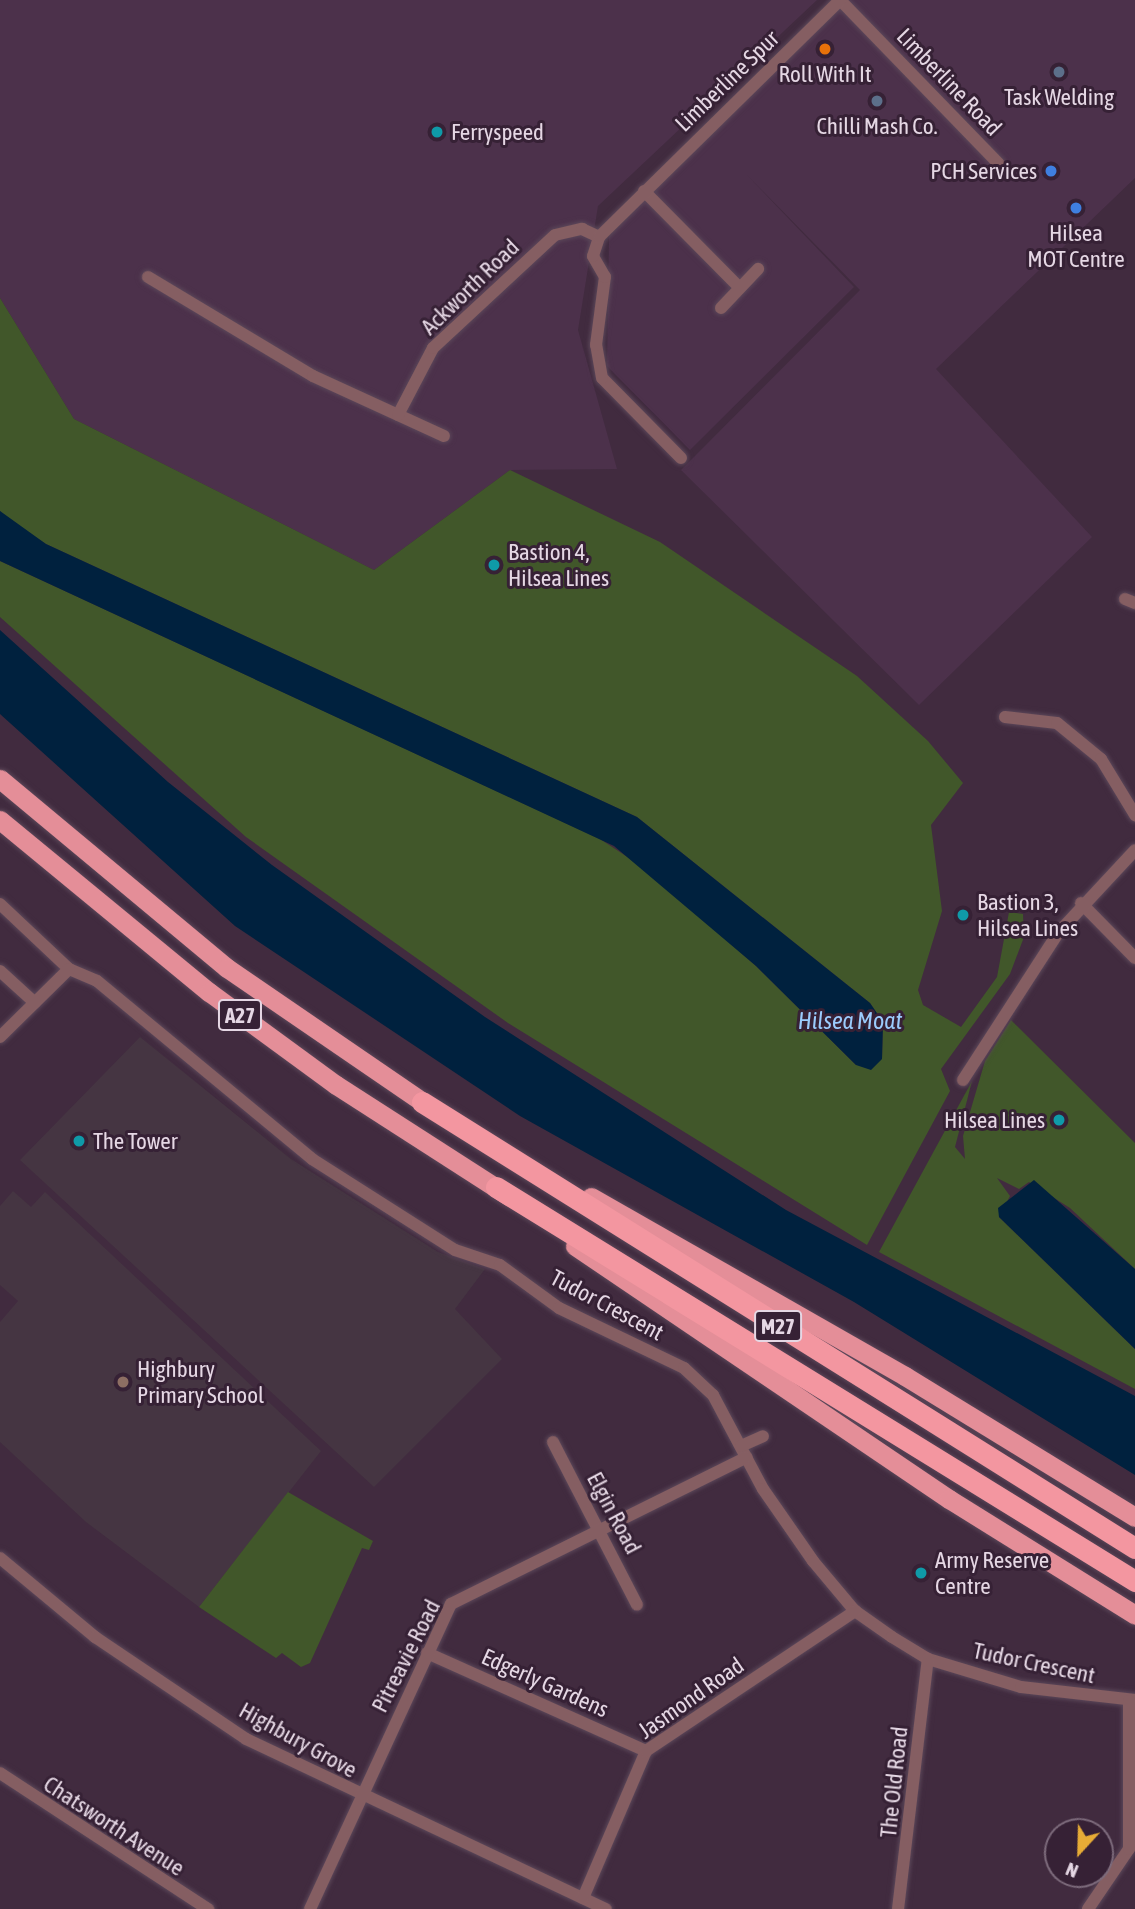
<!DOCTYPE html>
<style>
body{margin:0}
#map{position:relative;width:1135px;height:1909px;overflow:hidden;background:#412b3f;font-family:"Asap Condensed",sans-serif}
div>[style]{position:absolute}
[style*='--x']{left:calc(var(--x)*1px);top:calc(var(--y)*1px);width:calc(var(--w)*1px);rotate:calc(var(--a)*1deg)}
.built>*{inset:0;background:#4c314b}
.education>*{inset:0;background:#453542}
.green>*{inset:0;background:#41572a}
.water>*{inset:0;background:#00213e}
.roads{filter:drop-shadow(0 0 2px #5b4759) drop-shadow(0 0 2px #5b4759)}
.minor>*{height:12px;margin:-6px;padding:0 6px;transform-origin:6px;border-radius:6px;background:#855e62}
.trunk>*{height:19px;margin:-9.5px;padding:0 9.5px;transform-origin:9.5px;border-radius:9.5px;background:#e48e98}
.motorway>*{height:21px;margin:-10.5px;padding:0 10.5px;transform-origin:10.5px;border-radius:10.5px;background:#f396a0}
.dots>*{width:19px;height:19px;translate:-50% -50%;box-sizing:border-box;border:4px solid #362135;border-radius:50%}
span{translate:-50% -50%;white-space:nowrap;text-align:center;line-height:1.15;-webkit-text-stroke:6px #362135;paint-order:stroke}
.shield-label span{padding:2px 5px;background:#362135;border:2px solid;border-radius:5px;-webkit-text-stroke-width:0}
.shield-label{font-size:21px;color:#e5d7e4;font-weight:700}
.poi-label{font-size:23px;color:#e5d7e4}
.left{translate:0 -50%;text-align:left}
.right{translate:-100% -50%;text-align:right}
.street-label{font-size:23px;color:#e5d7e4}
.water-label{font-size:24px;color:#9bccfd;font-style:italic}
.north{position:absolute;left:1044px;top:1818px;width:70px;height:70px;box-sizing:border-box;background:#362135;border:2px solid #7c6a7b;border-radius:50%;rotate:202deg;font-size:19px;font-weight:700;line-height:28px;text-align:center;color:#e5d7e4}
.north::after{content:'';display:block;margin:auto;width:24px;height:32px;background:#e7ac36;clip-path:polygon(50% 0,100% 100%,50% 72%,0 100%)}
</style>
<div id="map">
<div class="built">
<i style="clip-path:polygon(0 0,817px 0,598px 206px,578px 330px,617px 469px,510px 470px,374px 570px,74px 419px,0 298px)"></i>
<i style="clip-path:polygon(847px 0,1135px 0,1135px 178px,936px 369px,1092px 537px,919px 705px,681px 470px,860px 290px,746px 174px,854px 287px,690px 450px,607px 366px,609px 236px)"></i>
</div>
<div class="education">
<i style="clip-path:polygon(140px 1037px,291px 1159px,438px 1252px,485px 1269px,455px 1309px,502px 1359px,374px 1487px,20px 1160px)"></i>
<i style="clip-path:polygon(13px 1191px,31px 1207px,45px 1192px,321px 1451px,199px 1607px,86px 1522px,0 1442px,0 1322px,18px 1301px,0 1285px,0 1206px)"></i>
</div>
<div class="green">
<i style="clip-path:polygon(0 298px,74px 419px,374px 570px,510px 470px,660px 542px,857px 676px,928px 741px,963px 783px,931px 825px,942px 911px,918px 990px,923px 1005px,961px 1027px,997px 977px,1009px 912px,1023px 914px,1024px 937px,1010px 974px,941px 1069px,950px 1091px,867px 1245px,508px 1023px,246px 837px,0 617px,0 561px,600px 839px,641px 866px,756px 966px,856px 1065px,882px 1059px,883px 1022px,870px 1003px,637px 817px,46px 544px,7px 519px,0 511px)"></i>
<i style="clip-path:polygon(1011px 1020px,1135px 1143px,1135px 1269px,1070px 1208px,1029px 1182px,1019px 1189px,997px 1178px,1010px 1196px,999px 1217px,1135px 1349px,1135px 1389px,879px 1252px,972px 1081px,955px 1147px,965px 1159px,963px 1136px,985px 1061px)"></i>
<i style="clip-path:polygon(288px 1492px,373px 1541px,369px 1550px,362px 1548px,310px 1663px,301px 1667px,282px 1653px,276px 1658px,199px 1607px)"></i>
</div>
<div class="water">
<i style="clip-path:polygon(0 511px,46px 544px,637px 817px,870px 1003px,883px 1022px,882px 1059px,871px 1070px,856px 1065px,756px 966px,614px 846px,0 561px)"></i>
<i style="clip-path:polygon(0 630px,168px 782px,272px 865px,485px 1017px,786px 1210px,1135px 1396px,1135px 1475px,854px 1302px,520px 1116px,235px 926px,0 714px)"></i>
<i style="clip-path:polygon(1034px 1180px,1135px 1269px,1135px 1349px,999px 1217px,998px 1208px)"></i>
</div>
<div class="roads">
<div class="minor">
<i style="--x:840;--y:0;--w:228;--a:45.9"></i>
<i style="--x:644;--y:191;--w:136;--a:45.3"></i>
<i style="--x:148;--y:277;--w:192;--a:31"></i>
<i style="--x:313;--y:376;--w:144;--a:24.6"></i>
<i style="--x:721;--y:308;--w:54;--a:-46.5"></i>
<i style="--x:398;--y:415;--w:76;--a:-62.4"></i>
<i style="--x:433;--y:348;--w:166;--a:-42.8"></i>
<i style="--x:555;--y:235;--w:28;--a:-13"></i>
<i style="--x:582;--y:229;--w:19;--a:25"></i>
<i style="--x:681;--y:458;--w:112;--a:-134.6"></i>
<i style="--x:602;--y:378;--w:34;--a:-100"></i>
<i style="--x:596;--y:345;--w:69;--a:-82.5"></i>
<i style="--x:605;--y:277;--w:24;--a:-120"></i>
<i style="--x:593;--y:256;--w:20;--a:-72"></i>
<i style="--x:599;--y:237;--w:338;--a:-44.5"></i>
<i style="--x:1125;--y:599;--w:11;--a:22"></i>
<i style="--x:1005;--y:717;--w:52;--a:6.6"></i>
<i style="--x:1057;--y:723;--w:57;--a:39.3"></i>
<i style="--x:1101;--y:759;--w:66;--a:58.7"></i>
<i style="--x:1081;--y:903;--w:77;--a:45.5"></i>
<i style="--x:0;--y:904;--w:95;--a:43.3"></i>
<i style="--x:69;--y:969;--w:30;--a:23"></i>
<i style="--x:97;--y:981;--w:279;--a:39.6"></i>
<i style="--x:312;--y:1159;--w:169;--a:32.5"></i>
<i style="--x:455;--y:1250;--w:47;--a:18.4"></i>
<i style="--x:500;--y:1265;--w:73;--a:36.1"></i>
<i style="--x:559;--y:1308;--w:139;--a:25.6"></i>
<i style="--x:684;--y:1368;--w:40;--a:43"></i>
<i style="--x:713;--y:1395;--w:106;--a:62"></i>
<i style="--x:763;--y:1489;--w:88;--a:55.2"></i>
<i style="--x:813;--y:1561;--w:65;--a:50"></i>
<i style="--x:855;--y:1611;--w:45;--a:35.1"></i>
<i style="--x:892;--y:1637;--w:42;--a:31.4"></i>
<i style="--x:928;--y:1659;--w:97;--a:16.8"></i>
<i style="--x:1021;--y:1687;--w:115;--a:6.5"></i>
<i style="--x:0;--y:971;--w:47;--a:42.4"></i>
<i style="--x:0;--y:1037;--w:97;--a:-44.6"></i>
<i style="--x:963;--y:1080;--w:175;--a:-57.1"></i>
<i style="--x:1058;--y:933;--w:113;--a:-47.1"></i>
<i style="--x:553;--y:1442;--w:183;--a:62.7"></i>
<i style="--x:741;--y:1446;--w:24;--a:-24"></i>
<i style="--x:0;--y:1558;--w:124;--a:39.7"></i>
<i style="--x:95;--y:1637;--w:182;--a:34"></i>
<i style="--x:246;--y:1739;--w:398;--a:25.3"></i>
<i style="--x:427;--y:1653;--w:240;--a:24.1"></i>
<i style="--x:0;--y:1773;--w:249;--a:33.2"></i>
<i style="--x:583;--y:1898;--w:160;--a:-66.8"></i>
<i style="--x:646;--y:1751;--w:252;--a:-33.8"></i>
<i style="--x:310;--y:1909;--w:336;--a:-65.2"></i>
<i style="--x:451;--y:1604;--w:330;--a:-26.4"></i>
<i style="--x:898;--y:1909;--w:252;--a:-83.2"></i>
<i style="--x:1088;--y:1909;--w:73;--a:-55.7"></i>
<i style="--x:1129;--y:1849;--w:148;--a:-90"></i>
</div>
<div class="trunk">
<i style="--x:0;--y:779;--w:295;--a:39.8"></i>
<i style="--x:227;--y:968;--w:250;--a:34.4"></i>
<i style="--x:0;--y:820;--w:271;--a:39.5"></i>
<i style="--x:209;--y:992;--w:157;--a:36.2"></i>
<i style="--x:336;--y:1085;--w:206;--a:32.7"></i>
<i style="--x:591;--y:1197;--w:361;--a:29.7"></i>
<i style="--x:905;--y:1376;--w:270;--a:31.5"></i>
<i style="--x:575;--y:1246;--w:452;--a:34.1"></i>
<i style="--x:949;--y:1499;--w:219;--a:31.9"></i>
</div>
<div class="motorway">
<i style="--x:422;--y:1102;--w:841;--a:32.03"></i>
<i style="--x:496;--y:1187;--w:751;--a:31.66"></i>
</div>
</div>
<div class="dots">
<i style="left:825px;top:49px;background:#e8710a"></i>
<i style="left:1059px;top:72px;background:#5c6f8a"></i>
<i style="left:877px;top:101px;background:#5c6f8a"></i>
<i style="left:437px;top:132px;background:#0f9aa8"></i>
<i style="left:1051px;top:171px;background:#3f7fe0"></i>
<i style="left:1076px;top:208px;background:#3f7fe0"></i>
<i style="left:494px;top:565px;background:#0f9aa8"></i>
<i style="left:963px;top:915px;background:#0f9aa8"></i>
<i style="left:1059px;top:1120px;background:#0f9aa8"></i>
<i style="left:79px;top:1141px;background:#0f9aa8"></i>
<i style="left:123px;top:1382px;background:#8d6e63"></i>
<i style="left:921px;top:1573px;background:#0f9aa8"></i>
</div>
<div class="shield-label">
<span style="left:240px;top:1015px">A27</span>
<span style="left:778px;top:1326px">M27</span>
</div>
<div class="poi-label">
<span style="left:825px;top:74px">Roll With It</span>
<span style="left:1059px;top:97px">Task Welding</span>
<span style="left:877px;top:126px">Chilli Mash Co.</span>
<span class="left" style="left:451px;top:132px">Ferryspeed</span>
<span class="right" style="left:1037px;top:171px">PCH Services</span>
<span style="left:1076px;top:246px">Hilsea<br>MOT Centre</span>
<span class="left" style="left:508px;top:565px">Bastion 4,<br>Hilsea Lines</span>
<span class="left" style="left:977px;top:915px">Bastion 3,<br>Hilsea Lines</span>
<span class="right" style="left:1045px;top:1120px">Hilsea Lines</span>
<span class="left" style="left:93px;top:1141px">The Tower</span>
<span class="left" style="left:137px;top:1382px">Highbury<br>Primary School</span>
<span class="left" style="left:935px;top:1573px">Army Reserve<br>Centre</span>
</div>
<div class="street-label">
<span style="left:727px;top:81px;rotate:-44deg">Limberline Spur</span>
<span style="left:949px;top:82px;rotate:46deg">Limberline Road</span>
<span style="left:470px;top:287px;rotate:-44deg">Ackworth Road</span>
<span style="left:607px;top:1305px;rotate:28deg">Tudor Crescent</span>
<span style="left:614px;top:1513px;rotate:62deg">Elgin Road</span>
<span style="left:406px;top:1656px;rotate:-63deg">Pitreavie Road</span>
<span style="left:1034px;top:1663px;rotate:12deg">Tudor Crescent</span>
<span style="left:545px;top:1683px;rotate:24deg">Edgerly Gardens</span>
<span style="left:691px;top:1698px;rotate:-35deg">Jasmond Road</span>
<span style="left:298px;top:1740px;rotate:29deg">Highbury Grove</span>
<span style="left:894px;top:1782px;rotate:-84deg">The Old Road</span>
<span style="left:114px;top:1826px;rotate:33deg">Chatsworth Avenue</span>
</div>
<div class="water-label">
<span style="left:850px;top:1021px">Hilsea Moat</span>
</div>
<div class="north">N</div>
</div>
